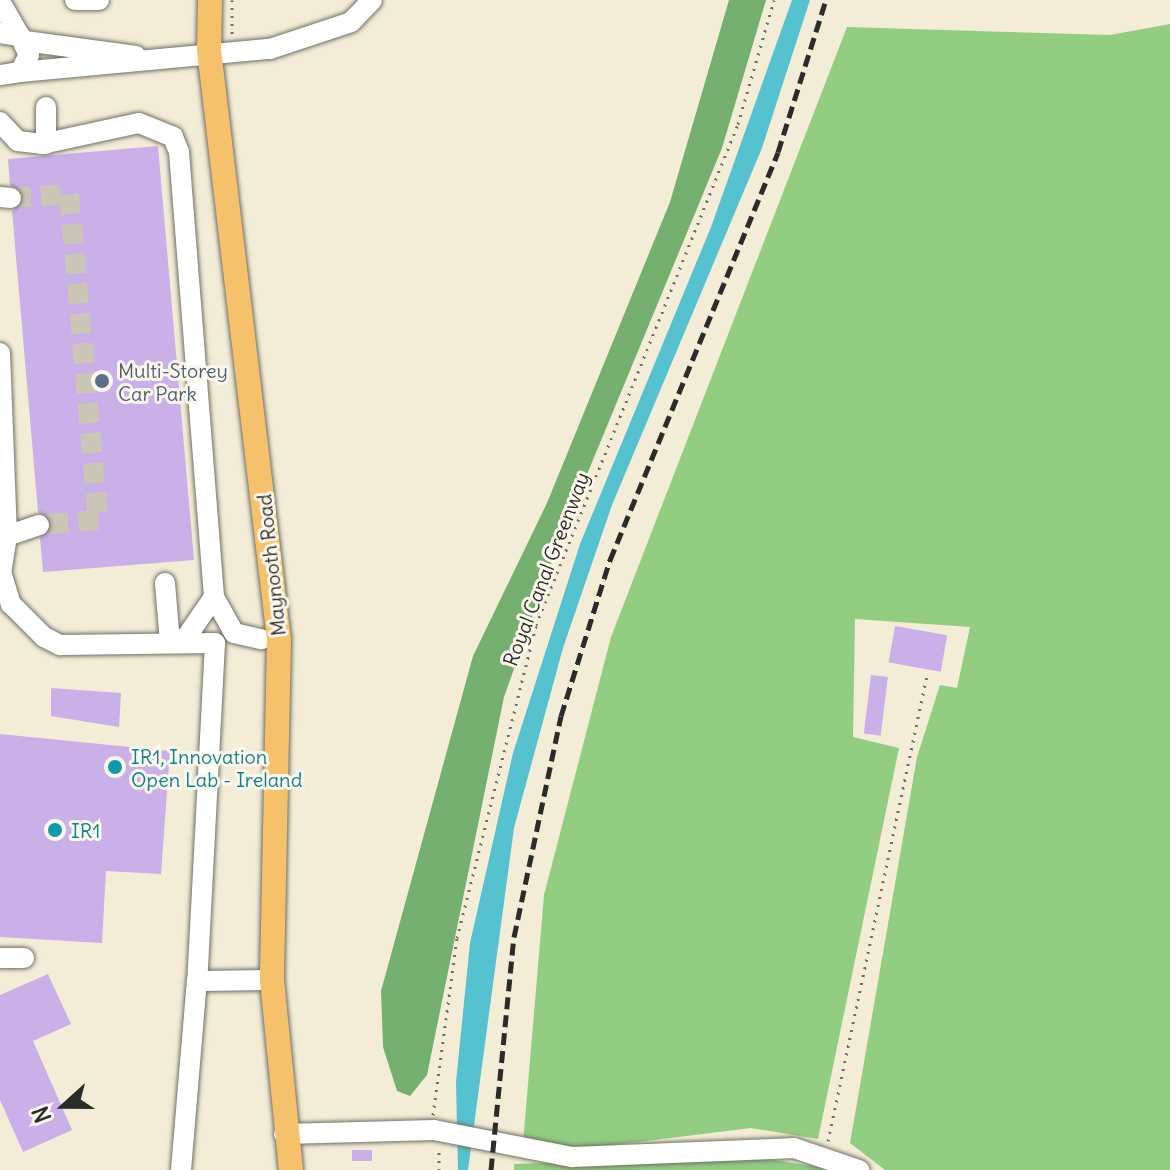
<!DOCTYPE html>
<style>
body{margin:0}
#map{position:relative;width:1170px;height:1170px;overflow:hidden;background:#f3edd7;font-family:Delius,sans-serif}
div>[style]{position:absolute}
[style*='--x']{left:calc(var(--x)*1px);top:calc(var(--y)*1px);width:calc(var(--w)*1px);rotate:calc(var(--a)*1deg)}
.green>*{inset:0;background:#92cd82}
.forest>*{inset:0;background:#75b070}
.water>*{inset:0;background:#56c2d0}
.building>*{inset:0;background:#cab0e8;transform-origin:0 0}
.minor-tunnel>*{height:20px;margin-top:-10px;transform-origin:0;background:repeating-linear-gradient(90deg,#cbc6b5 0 20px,transparent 0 30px)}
.path>*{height:3px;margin-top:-1.5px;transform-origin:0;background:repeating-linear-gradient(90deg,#716f67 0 2px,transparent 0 8px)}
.roads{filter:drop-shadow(0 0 2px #716f67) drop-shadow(0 0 2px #716f67)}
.minor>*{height:20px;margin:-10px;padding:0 10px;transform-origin:10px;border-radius:10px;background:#fff}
.major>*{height:24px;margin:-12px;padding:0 12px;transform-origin:12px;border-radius:12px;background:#f5c16b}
.rail>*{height:5px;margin-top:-2.5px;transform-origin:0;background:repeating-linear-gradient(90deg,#2b2b2b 0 12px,transparent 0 18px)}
.dots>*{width:22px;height:22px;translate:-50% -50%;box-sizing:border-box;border:4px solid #fbf7ec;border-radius:50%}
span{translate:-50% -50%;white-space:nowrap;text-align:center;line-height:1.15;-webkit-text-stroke:6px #fbf7ec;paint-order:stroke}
.service-label{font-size:20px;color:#4e5e75}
.left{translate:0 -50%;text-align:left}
.street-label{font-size:20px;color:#2b2b2b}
.culture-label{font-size:20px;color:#0d838f}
.north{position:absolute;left:24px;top:1066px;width:80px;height:80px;-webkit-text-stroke:6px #fbf7ec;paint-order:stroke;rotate:249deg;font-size:22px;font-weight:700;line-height:32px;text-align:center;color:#2b2b2b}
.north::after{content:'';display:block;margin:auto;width:28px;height:36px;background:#2b2b2b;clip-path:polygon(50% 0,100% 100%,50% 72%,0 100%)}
</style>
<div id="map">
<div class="green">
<i style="clip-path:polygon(1170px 24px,1170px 1170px,885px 1170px,850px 1143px,917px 757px,940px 685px,957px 688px,970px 627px,855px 619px,853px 737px,899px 748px,818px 1139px,751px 1128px,589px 1148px,523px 1143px,544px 895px,611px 637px,847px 27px,1110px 35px)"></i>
<i style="clip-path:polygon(749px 1156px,837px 1170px,514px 1170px,514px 1164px)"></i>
</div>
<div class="forest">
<i style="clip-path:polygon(729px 0,766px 0,722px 148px,557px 547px,504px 697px,427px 1075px,410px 1096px,397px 1091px,383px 1047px,381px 991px,473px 656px,547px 503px,670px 202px)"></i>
</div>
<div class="water">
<i style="clip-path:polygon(792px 0,810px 0,762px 148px,612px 505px,563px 648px,514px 828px,468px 1170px,458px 1170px,456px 1082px,470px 943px,513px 753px,580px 544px,711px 227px)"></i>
</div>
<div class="building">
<i style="clip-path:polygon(158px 146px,194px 560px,43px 572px,40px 538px,51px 522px,38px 512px,12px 211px,24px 198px,10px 185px,8px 159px)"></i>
<i style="left:895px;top:626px;width:53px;height:37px;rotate:10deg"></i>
<i style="left:871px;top:675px;width:17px;height:59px;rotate:7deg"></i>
<i style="clip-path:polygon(51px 688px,121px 693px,119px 727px,51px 716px)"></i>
<i style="clip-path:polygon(0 734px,170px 751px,161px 874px,106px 871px,102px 943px,0 937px)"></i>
<i style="clip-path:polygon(48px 974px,71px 1024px,33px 1041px,72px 1130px,23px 1152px,0 1100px,0 995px)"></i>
<i style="left:352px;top:1150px;width:20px;height:11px"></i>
</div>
<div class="minor-tunnel">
<i style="--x:11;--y:198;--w:58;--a:-3.9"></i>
<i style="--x:69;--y:194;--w:327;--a:84.9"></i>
<i style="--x:98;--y:520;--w:59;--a:175.2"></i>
</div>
<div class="path">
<i style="--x:232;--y:0;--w:36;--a:90"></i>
<i style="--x:433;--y:1115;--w:179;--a:-82.3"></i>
<i style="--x:457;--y:938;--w:323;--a:-75.8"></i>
<i style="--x:536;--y:625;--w:540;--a:-68.04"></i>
<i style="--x:738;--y:124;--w:129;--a:-73.8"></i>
<i style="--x:828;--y:1141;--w:475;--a:-78"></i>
<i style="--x:439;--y:1170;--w:20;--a:-90"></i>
</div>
<div class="roads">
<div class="minor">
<i style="--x:75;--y:0;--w:24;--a:0"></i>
<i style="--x:2;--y:5;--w:36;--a:60"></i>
<i style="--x:0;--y:33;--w:20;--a:9"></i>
<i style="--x:20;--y:36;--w:21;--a:65"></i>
<i style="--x:29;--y:55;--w:19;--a:118"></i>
<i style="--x:20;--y:72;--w:20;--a:171"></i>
<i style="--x:25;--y:41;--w:112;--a:7.7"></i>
<i style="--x:20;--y:72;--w:251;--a:-5.3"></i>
<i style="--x:270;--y:49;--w:85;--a:-18.4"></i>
<i style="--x:351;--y:22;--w:30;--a:-46"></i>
<i style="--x:46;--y:107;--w:37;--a:90"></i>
<i style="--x:0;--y:122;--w:26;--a:47"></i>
<i style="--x:18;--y:141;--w:24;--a:7"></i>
<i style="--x:42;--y:144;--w:99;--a:-12.2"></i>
<i style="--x:139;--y:123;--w:37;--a:22"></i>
<i style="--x:173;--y:137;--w:16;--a:68"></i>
<i style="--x:179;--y:152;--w:446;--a:85.5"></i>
<i style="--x:214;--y:597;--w:55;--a:124.6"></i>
<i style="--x:0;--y:197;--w:11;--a:5"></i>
<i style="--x:0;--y:353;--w:183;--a:87.8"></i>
<i style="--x:39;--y:525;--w:34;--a:161"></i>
<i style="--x:7;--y:536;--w:36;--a:99"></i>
<i style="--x:1;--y:572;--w:34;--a:73"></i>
<i style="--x:11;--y:604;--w:47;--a:45"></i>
<i style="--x:44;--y:637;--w:18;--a:27"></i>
<i style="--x:60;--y:645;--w:155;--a:-0.7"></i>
<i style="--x:215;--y:643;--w:338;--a:93"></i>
<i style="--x:165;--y:583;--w:59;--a:85.2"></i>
<i style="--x:214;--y:597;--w:41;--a:60.9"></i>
<i style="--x:234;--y:633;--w:28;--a:13"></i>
<i style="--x:0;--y:958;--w:24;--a:0"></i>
<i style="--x:284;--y:1134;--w:150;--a:-1.5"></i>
<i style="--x:434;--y:1130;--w:141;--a:11.1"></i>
<i style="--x:572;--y:1157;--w:222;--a:-2.3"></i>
<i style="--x:794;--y:1148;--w:69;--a:18.7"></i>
<i style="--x:181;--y:1170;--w:190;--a:-85.2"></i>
<i style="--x:197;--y:981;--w:75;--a:-0.8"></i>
</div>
<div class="major">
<i style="--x:210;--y:0;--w:50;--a:91.1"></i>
<i style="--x:209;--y:50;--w:594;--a:83.23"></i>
<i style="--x:279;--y:640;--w:340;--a:91.2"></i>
<i style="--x:272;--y:980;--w:191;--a:84.3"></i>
</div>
</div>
<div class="rail">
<i style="--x:491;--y:1170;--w:234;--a:-84.4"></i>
<i style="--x:514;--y:937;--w:226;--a:-78"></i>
<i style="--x:561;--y:716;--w:164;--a:-72.6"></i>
<i style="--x:610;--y:560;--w:441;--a:-67.6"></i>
<i style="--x:778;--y:152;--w:159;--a:-72.5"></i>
</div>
<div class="dots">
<i style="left:102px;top:381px;background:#5c6f8a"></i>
<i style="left:115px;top:767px;background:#0f9aa8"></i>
<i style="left:55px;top:830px;background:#0f9aa8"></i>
</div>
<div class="service-label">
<span class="left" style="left:118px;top:382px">Multi-Storey<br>Car Park</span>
</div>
<div class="street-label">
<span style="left:271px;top:565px;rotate:-96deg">Maynooth Road</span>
<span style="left:546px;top:569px;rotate:-69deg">Royal Canal Greenway</span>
</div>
<div class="culture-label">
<span class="left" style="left:131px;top:768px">IR1, Innovation<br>Open Lab - Ireland</span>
<span class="left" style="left:71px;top:830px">IR1</span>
</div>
<div class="north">N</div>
</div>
